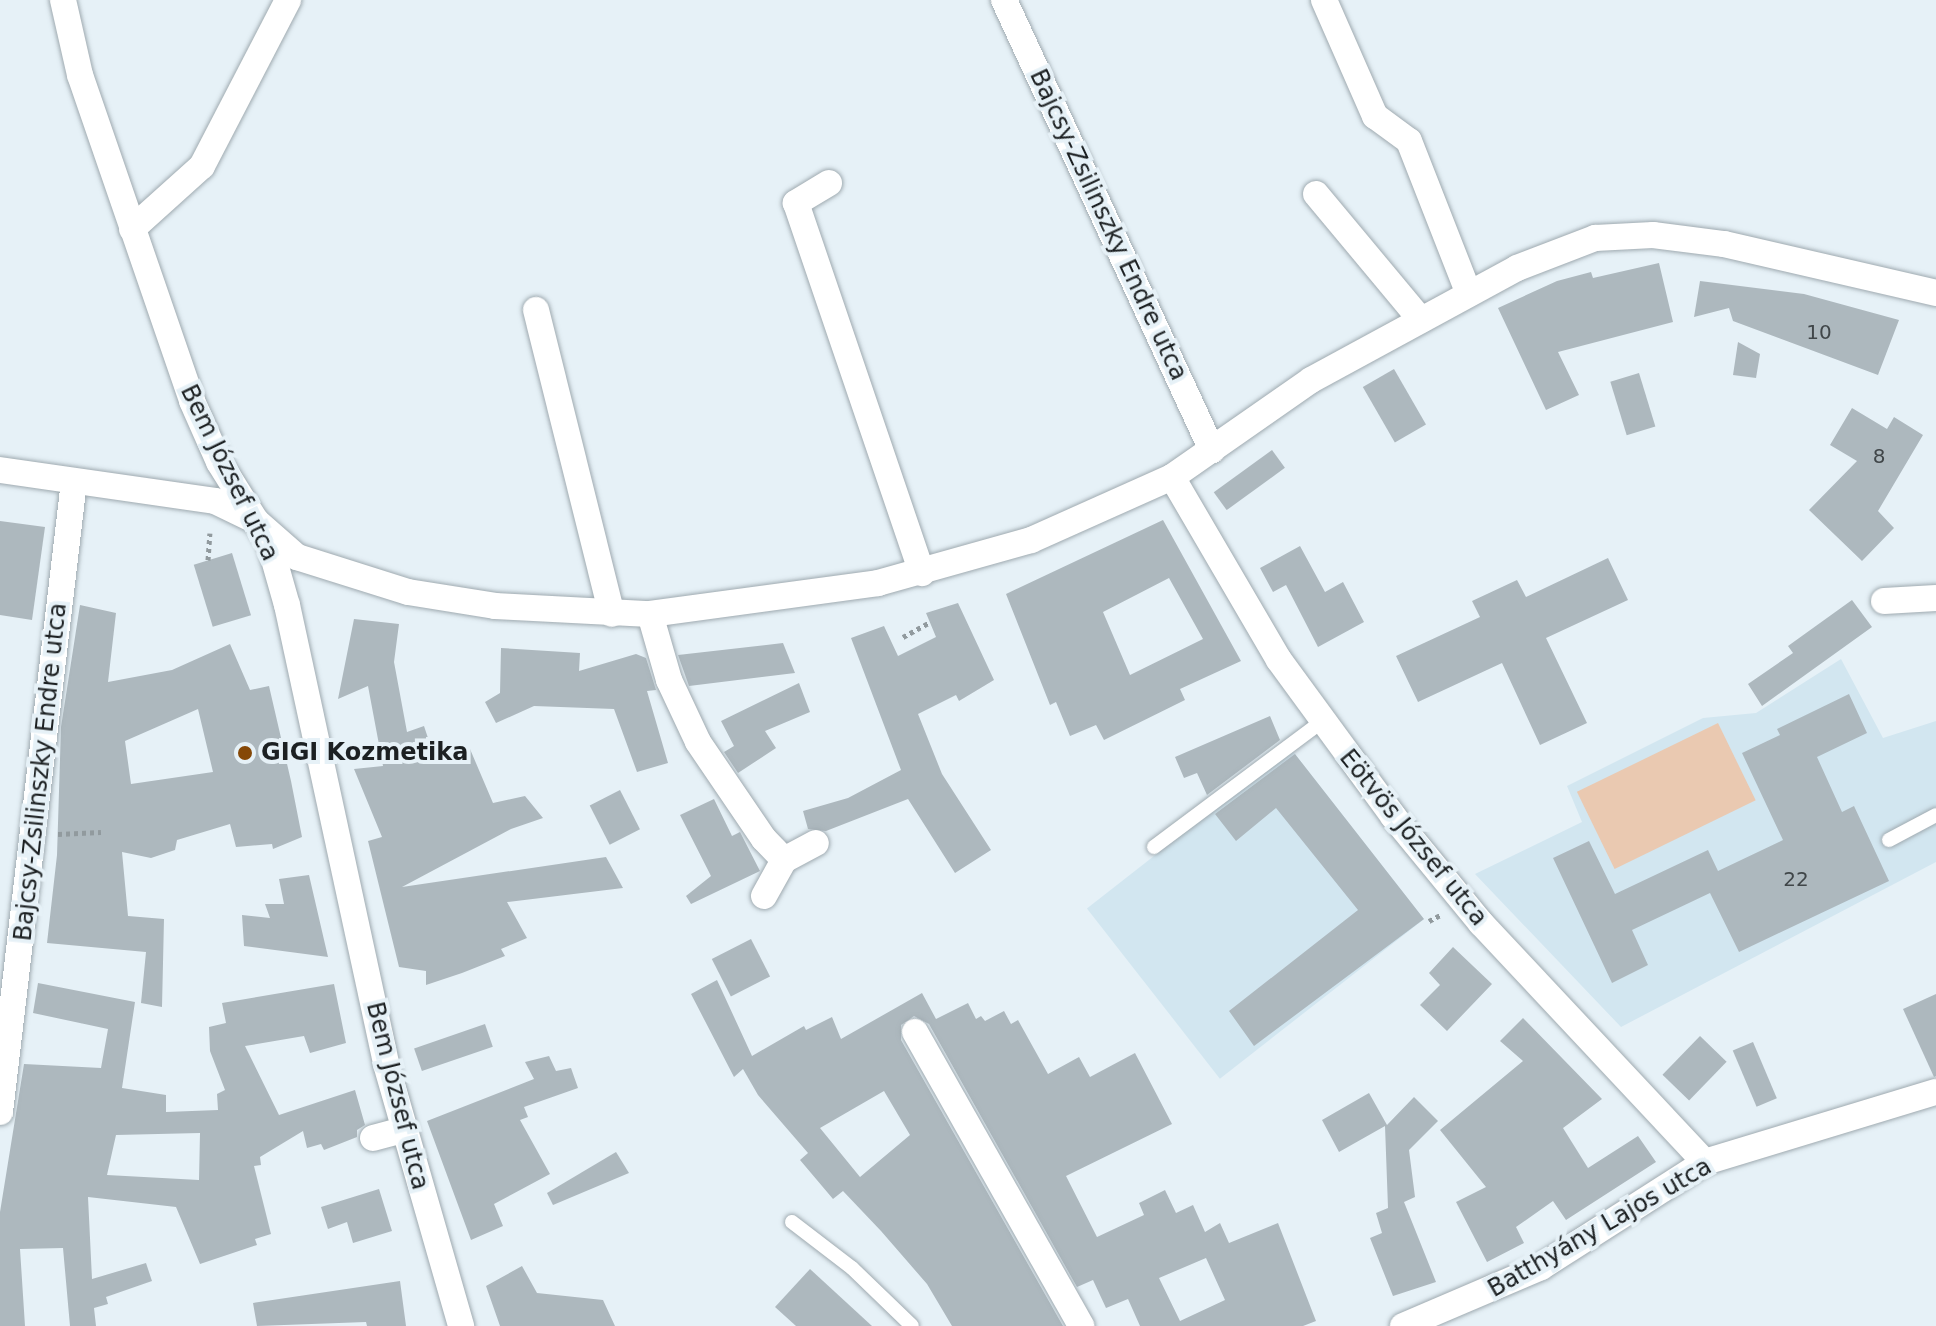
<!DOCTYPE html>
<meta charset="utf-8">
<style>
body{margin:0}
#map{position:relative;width:1936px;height:1326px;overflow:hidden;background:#e6f1f7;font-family:"DejaVu Sans",sans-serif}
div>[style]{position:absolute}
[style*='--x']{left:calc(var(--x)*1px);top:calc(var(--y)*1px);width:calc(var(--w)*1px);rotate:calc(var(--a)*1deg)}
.built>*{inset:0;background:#d2e6f0;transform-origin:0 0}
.green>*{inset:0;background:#eac9b1;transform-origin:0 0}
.building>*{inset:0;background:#adb8be;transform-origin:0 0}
.path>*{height:5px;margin-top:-2.5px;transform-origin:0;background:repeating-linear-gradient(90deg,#919a9e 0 4px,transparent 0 8px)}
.roads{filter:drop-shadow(0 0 2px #9faab0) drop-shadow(0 0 2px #9faab0)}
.service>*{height:14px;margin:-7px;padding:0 7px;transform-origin:7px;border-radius:7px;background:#fff}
.minor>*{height:26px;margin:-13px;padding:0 13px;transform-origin:13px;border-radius:13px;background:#fff}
.dots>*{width:22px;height:22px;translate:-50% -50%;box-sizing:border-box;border:4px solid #e6f1f7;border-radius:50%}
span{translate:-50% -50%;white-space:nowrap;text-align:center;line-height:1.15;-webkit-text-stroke:8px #e6f1f7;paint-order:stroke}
.number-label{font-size:20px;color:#404649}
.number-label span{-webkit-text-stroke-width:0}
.street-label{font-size:24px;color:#1c2022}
.poi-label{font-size:24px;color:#1c2022;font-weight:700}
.left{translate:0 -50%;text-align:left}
</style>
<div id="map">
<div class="built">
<i style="clip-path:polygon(1841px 659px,1883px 738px,1936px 721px,1936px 862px,1621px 1027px,1475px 874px,1582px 822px,1567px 786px,1703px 718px,1756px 713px)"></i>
<i style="left:1291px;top:749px;width:216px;height:259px;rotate:52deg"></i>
</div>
<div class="green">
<i style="left:1718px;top:723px;width:86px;height:157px;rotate:64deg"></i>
</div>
<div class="building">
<i style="clip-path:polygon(1659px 263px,1673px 322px,1558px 352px,1579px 395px,1546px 410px,1498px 308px,1557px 281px,1591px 272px,1593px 278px)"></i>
<i style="clip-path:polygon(1700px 281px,1804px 294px,1899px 320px,1878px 375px,1733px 321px,1729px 308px,1694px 317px)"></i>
<i style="clip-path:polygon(1738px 342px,1760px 354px,1756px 378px,1733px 375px)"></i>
<i style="left:1394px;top:369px;width:64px;height:36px;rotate:60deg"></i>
<i style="left:1639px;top:373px;width:56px;height:30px;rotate:73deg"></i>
<i style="clip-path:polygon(1852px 408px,1887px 429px,1894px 417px,1923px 435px,1878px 511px,1894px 528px,1862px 561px,1809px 510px,1857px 461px,1830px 445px)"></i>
<i style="left:1272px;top:450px;width:22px;height:72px;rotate:54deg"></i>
<i style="clip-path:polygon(evenodd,1163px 520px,1241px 661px,1180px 689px,1185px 700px,1104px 740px,1096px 725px,1070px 736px,1056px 702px,1050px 705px,1006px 594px,1163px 520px,1169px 578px,1203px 639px,1130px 675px,1103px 612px,1169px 578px)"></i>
<i style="clip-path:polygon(0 521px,45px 527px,32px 620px,0 615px)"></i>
<i style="clip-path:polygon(1300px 546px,1325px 592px,1343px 582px,1364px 622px,1318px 647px,1286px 585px,1273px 592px,1260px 568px)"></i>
<i style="left:232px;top:553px;width:65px;height:40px;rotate:73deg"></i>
<i style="clip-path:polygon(1608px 558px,1628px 600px,1546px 638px,1587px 723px,1540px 745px,1502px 663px,1418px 702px,1396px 656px,1480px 617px,1472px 601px,1517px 580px,1526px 597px)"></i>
<i style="clip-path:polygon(1852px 600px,1872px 627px,1762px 706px,1748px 684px,1793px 653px,1788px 646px)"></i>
<i style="clip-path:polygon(958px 603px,994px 680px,959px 701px,956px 695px,918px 714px,942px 774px,991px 850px,955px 873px,908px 799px,826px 831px,808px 829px,803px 811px,848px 798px,901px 770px,851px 638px,884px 626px,898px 656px,936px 637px,926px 613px)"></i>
<i style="clip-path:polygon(evenodd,80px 605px,116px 613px,108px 682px,172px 670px,230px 644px,250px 690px,269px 686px,291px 781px,302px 837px,273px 849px,272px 844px,236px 847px,230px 824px,177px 840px,175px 850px,151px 858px,122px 852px,128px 916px,164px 919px,162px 1007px,141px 1003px,146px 952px,47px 943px,57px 855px,61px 727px,80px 605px,198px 709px,213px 772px,131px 784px,125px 741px,198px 709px)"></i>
<i style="clip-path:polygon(354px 619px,399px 624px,394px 662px,407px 732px,424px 726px,436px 762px,470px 749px,493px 803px,525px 796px,543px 818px,511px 829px,402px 887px,606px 857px,623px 888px,507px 902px,527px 938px,501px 949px,505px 956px,462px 973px,426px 985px,426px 971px,399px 967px,368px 841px,382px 837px,354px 769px,383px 766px,368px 686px,338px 699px)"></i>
<i style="clip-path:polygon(783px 643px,795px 673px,689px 686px,678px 655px)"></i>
<i style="clip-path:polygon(501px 648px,580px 653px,579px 671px,636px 654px,646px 658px,656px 690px,647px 691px,668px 763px,637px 772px,614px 709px,534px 706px,496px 723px,485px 702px,500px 693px)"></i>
<i style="clip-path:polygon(799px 683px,810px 712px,765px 731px,776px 748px,738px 773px,724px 752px,734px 746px,721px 721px)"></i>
<i style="clip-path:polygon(1849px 694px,1867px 733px,1817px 757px,1842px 812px,1854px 806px,1889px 881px,1739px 952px,1710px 893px,1632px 930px,1648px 965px,1612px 983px,1553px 858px,1589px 841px,1615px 894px,1708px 850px,1718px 871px,1783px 840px,1742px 753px,1780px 735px,1777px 729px)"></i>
<i style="clip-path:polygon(1270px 716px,1280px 740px,1207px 795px,1197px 773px,1184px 778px,1175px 757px)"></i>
<i style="clip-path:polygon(1295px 754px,1424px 919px,1254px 1046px,1229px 1011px,1358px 910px,1276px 808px,1236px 841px,1215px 814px)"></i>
<i style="left:620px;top:790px;width:44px;height:34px;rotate:63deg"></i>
<i style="clip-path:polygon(714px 799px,732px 836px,740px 832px,760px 871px,691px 904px,686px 896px,711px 876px,680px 815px)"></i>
<i style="clip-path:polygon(309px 875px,328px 957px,244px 946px,242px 915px,270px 918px,265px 904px,284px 904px,279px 879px)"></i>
<i style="left:751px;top:939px;width:42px;height:44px;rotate:63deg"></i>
<i style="clip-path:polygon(1453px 947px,1492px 984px,1447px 1031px,1420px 1005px,1440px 985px,1429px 973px)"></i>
<i style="clip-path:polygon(evenodd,717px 980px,752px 1056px,804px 1026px,806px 1030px,832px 1017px,841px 1039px,922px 993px,936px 1019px,968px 1003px,976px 1019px,981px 1016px,985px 1021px,1004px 1011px,1011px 1024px,1018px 1020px,1048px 1074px,1079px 1057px,1090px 1077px,1135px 1053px,1172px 1124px,1066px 1176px,1097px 1237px,1144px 1215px,1139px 1203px,1165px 1190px,1176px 1213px,1193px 1205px,1205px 1232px,1220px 1223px,1229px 1243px,1278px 1223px,1316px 1321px,1303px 1326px,1140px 1326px,1128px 1299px,1106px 1308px,1093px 1280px,1077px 1287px,929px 1024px,914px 1016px,901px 1025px,901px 1040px,1063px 1326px,952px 1326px,927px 1284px,881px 1231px,843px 1191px,833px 1199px,800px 1160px,808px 1153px,758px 1095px,743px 1069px,734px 1077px,691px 994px,717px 980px,884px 1091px,910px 1135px,860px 1177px,820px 1128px,884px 1091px,717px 980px,1206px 1258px,1225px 1300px,1180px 1321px,1159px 1278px,1206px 1258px)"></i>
<i style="clip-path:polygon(evenodd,38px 983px,135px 1002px,122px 1088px,166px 1095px,166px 1112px,218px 1110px,217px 1094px,225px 1090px,210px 1051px,209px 1027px,226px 1023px,222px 1003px,334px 984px,346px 1043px,310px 1053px,304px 1036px,245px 1046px,279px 1115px,355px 1090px,365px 1125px,357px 1130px,357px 1137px,324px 1150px,321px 1144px,307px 1148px,303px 1131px,260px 1157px,261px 1165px,254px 1166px,271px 1234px,255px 1239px,257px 1245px,200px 1264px,176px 1207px,88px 1197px,92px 1279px,146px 1263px,152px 1281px,106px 1297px,108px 1304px,94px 1308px,96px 1326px,70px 1326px,63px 1248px,20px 1249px,25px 1326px,0 1326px,0 1212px,24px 1064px,101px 1068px,108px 1029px,33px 1013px,38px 983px,200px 1133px,199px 1180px,107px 1175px,116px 1135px,200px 1133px)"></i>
<i style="clip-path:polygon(1936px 994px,1936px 1076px,1934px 1077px,1903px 1009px)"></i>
<i style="clip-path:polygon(1523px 1018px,1602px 1099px,1563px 1128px,1588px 1168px,1638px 1136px,1656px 1162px,1566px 1220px,1553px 1201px,1516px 1227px,1524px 1243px,1487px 1262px,1456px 1202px,1486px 1187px,1440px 1130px,1523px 1061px,1500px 1041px)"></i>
<i style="left:485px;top:1024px;width:24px;height:75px;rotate:71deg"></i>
<i style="left:1700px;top:1036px;width:37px;height:54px;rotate:44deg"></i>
<i style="left:1753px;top:1042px;width:61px;height:22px;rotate:67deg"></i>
<i style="clip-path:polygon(549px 1056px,556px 1071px,571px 1068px,578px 1088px,524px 1107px,528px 1117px,520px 1120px,550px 1174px,494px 1204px,503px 1226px,471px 1240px,427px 1121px,534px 1079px,525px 1062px)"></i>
<i style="clip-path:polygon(1369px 1093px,1387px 1125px,1414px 1097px,1438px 1121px,1409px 1150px,1415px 1197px,1404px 1202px,1436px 1282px,1393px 1296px,1370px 1238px,1382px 1233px,1376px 1213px,1388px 1208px,1385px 1126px,1339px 1152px,1322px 1120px)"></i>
<i style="clip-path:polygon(616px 1152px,629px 1173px,553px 1205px,547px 1193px)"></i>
<i style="clip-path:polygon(379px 1189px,392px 1231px,353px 1243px,347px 1222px,328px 1229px,321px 1207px)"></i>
<i style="clip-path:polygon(522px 1266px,537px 1293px,603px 1300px,615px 1326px,500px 1326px,486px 1286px)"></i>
<i style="clip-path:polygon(810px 1269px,872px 1326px,796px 1326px,775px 1307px)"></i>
<i style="clip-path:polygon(400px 1281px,406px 1326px,367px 1326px,366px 1322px,257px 1326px,253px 1303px)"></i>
</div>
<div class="path">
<i style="--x:208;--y:560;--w:27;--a:-86"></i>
<i style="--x:903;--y:637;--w:29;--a:-29"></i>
<i style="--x:348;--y:756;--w:17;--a:-3"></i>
<i style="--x:365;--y:755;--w:17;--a:-33"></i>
<i style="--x:58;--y:834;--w:43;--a:-2.7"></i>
<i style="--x:1429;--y:921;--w:15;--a:-28"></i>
</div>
<div class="roads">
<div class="service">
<i style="--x:1889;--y:840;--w:53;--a:-28"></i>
<i style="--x:1154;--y:847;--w:207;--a:-36.8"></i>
<i style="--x:792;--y:1222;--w:76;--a:37.5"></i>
<i style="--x:852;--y:1268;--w:83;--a:44"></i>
</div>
<div class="minor">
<i style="--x:63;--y:0;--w:77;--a:77.2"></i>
<i style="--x:80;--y:75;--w:345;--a:71"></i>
<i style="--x:192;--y:401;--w:67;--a:66.1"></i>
<i style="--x:219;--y:462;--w:94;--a:58"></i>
<i style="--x:269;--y:542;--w:66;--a:74.1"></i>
<i style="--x:287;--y:605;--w:470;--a:77.8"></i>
<i style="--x:386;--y:1064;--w:273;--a:74"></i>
<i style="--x:1004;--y:0;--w:496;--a:65.2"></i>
<i style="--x:1324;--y:0;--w:127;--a:66.3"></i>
<i style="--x:1375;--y:116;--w:42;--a:36.3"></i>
<i style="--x:1409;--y:141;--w:164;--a:68.6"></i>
<i style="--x:829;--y:183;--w:39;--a:149"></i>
<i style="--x:796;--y:203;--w:391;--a:71.2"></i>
<i style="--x:1316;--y:194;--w:164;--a:50.2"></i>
<i style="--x:132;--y:229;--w:94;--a:-42"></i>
<i style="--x:202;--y:166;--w:187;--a:-62.6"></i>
<i style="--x:536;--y:310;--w:313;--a:76"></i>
<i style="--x:0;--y:470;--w:217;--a:8.2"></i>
<i style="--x:215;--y:501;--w:46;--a:26"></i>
<i style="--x:256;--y:521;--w:55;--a:41.3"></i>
<i style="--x:297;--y:557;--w:116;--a:17.5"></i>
<i style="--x:408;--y:592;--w:88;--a:9.1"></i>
<i style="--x:495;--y:606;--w:155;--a:3"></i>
<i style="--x:650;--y:614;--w:230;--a:-7.7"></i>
<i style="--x:878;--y:583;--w:159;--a:-15.7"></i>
<i style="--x:1031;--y:540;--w:154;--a:-24.1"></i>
<i style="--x:1172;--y:477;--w:169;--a:-34.9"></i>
<i style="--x:1311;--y:380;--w:234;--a:-28.5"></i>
<i style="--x:1517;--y:268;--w:84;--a:-21"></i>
<i style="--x:1595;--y:238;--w:58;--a:-3"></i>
<i style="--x:1653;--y:235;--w:72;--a:7.2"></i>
<i style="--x:1724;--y:244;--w:218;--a:13"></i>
<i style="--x:1172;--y:477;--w:212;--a:59.7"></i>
<i style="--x:1279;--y:660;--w:193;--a:53.8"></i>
<i style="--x:1393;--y:816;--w:139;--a:50.6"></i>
<i style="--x:1481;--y:923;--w:328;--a:46.9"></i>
<i style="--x:1884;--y:601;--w:52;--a:-3.3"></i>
<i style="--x:650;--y:614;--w:69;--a:73.9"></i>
<i style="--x:669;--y:680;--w:68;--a:64.9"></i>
<i style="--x:698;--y:742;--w:117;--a:55.8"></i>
<i style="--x:764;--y:839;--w:29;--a:46"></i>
<i style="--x:784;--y:860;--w:36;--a:-28"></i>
<i style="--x:764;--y:896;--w:41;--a:-60.9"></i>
<i style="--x:915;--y:1032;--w:338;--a:60.5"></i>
<i style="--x:0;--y:1112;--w:635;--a:-83.31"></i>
<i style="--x:373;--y:1138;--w:31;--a:-15"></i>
<i style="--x:1403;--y:1326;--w:150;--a:-23.1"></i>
<i style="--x:1541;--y:1267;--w:195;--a:-32.6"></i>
<i style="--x:1705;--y:1162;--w:241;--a:-16.9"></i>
</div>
</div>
<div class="dots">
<i style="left:245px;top:753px;background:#854807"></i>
</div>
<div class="number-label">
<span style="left:1819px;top:332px">10</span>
<span style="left:1879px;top:456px">8</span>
<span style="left:1796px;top:879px">22</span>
</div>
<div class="street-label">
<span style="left:1108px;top:225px;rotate:65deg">Bajcsy-Zsilinszky Endre utca</span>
<span style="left:229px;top:473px;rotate:64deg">Bem József utca</span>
<span style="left:41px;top:772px;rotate:-84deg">Bajcsy-Zsilinszky Endre utca</span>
<span style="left:1413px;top:838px;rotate:51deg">Eötvös József utca</span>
<span style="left:397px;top:1096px;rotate:76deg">Bem József utca</span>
<span style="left:1600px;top:1228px;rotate:-30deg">Batthyány Lajos utca</span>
</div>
<div class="poi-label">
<span class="left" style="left:261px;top:753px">GIGI Kozmetika</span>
</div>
</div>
